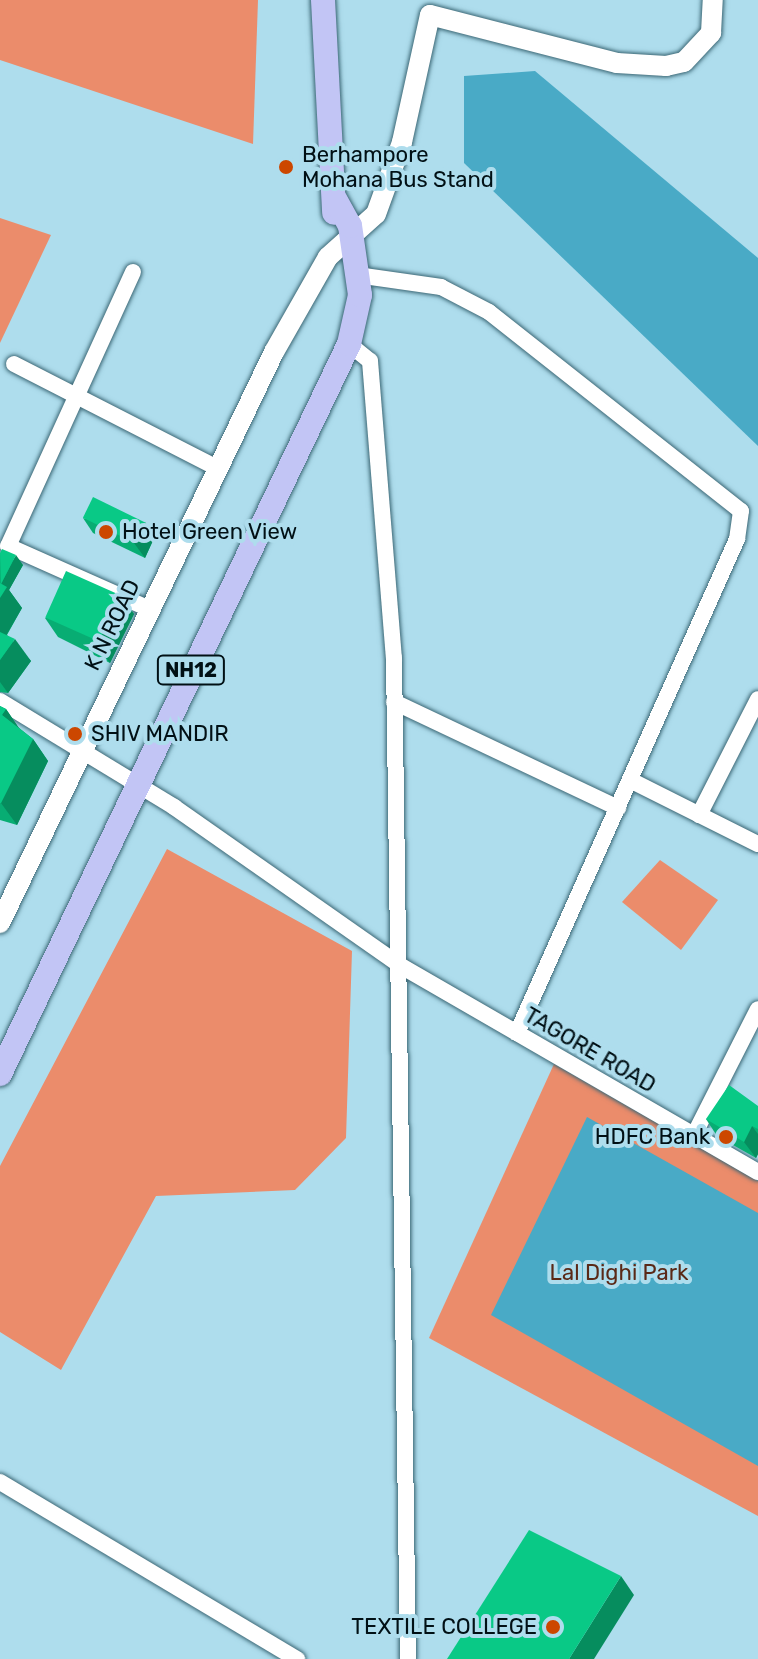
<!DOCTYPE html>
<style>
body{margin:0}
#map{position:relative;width:758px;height:1659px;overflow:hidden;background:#aedded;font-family:Rubik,sans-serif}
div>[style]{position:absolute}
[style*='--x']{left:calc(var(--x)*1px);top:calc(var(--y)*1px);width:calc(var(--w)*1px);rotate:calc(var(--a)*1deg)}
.green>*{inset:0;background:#eb8c6b}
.water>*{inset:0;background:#49aac6}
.roads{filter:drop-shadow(0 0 2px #3b6775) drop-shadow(0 0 2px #3b6775)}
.minor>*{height:16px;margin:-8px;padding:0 8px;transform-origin:8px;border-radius:8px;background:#fff}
.tertiary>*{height:20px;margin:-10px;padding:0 10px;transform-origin:10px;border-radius:10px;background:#fff}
.primary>*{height:24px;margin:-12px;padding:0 12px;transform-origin:12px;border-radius:12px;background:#c2c5f5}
.wall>*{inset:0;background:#08ad73}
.shaded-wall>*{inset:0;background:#068d5e}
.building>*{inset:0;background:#09c986;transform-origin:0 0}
.dots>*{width:22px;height:22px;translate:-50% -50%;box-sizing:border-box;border:4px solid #aedded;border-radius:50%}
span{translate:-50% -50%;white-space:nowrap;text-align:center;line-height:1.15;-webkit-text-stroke:8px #aedded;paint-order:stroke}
.shield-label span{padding:2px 6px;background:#aedded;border:2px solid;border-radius:6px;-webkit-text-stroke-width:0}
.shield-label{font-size:20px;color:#011015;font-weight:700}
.poi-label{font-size:22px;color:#011015}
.left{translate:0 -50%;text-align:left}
.right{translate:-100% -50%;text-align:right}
.street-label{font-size:22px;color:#011015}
.park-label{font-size:22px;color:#5a2917}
</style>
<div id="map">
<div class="green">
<i style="clip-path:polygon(0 0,258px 0,253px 144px,0 60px)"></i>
<i style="clip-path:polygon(0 218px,51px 235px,0 343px)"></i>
<i style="clip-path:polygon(167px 849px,352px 951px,346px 1138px,295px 1190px,156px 1196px,61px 1370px,0 1332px,0 1166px)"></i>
<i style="clip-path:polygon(660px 860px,718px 900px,681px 950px,622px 902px)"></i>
<i style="clip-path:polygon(554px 1064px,758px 1181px,758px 1516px,429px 1338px)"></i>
</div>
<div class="water">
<i style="clip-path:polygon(535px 71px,758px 258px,758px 446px,464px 163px,464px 76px)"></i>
<i style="clip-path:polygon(587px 1117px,758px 1213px,758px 1466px,491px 1315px)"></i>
</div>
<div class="roads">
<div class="minor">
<i style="--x:133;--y:272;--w:301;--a:114.5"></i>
<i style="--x:8;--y:546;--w:152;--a:24"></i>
<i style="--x:357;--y:275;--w:85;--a:8.1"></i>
<i style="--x:441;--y:287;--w:54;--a:27.5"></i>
<i style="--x:489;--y:312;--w:321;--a:38.3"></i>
<i style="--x:741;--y:511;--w:28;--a:98"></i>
<i style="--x:737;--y:539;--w:541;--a:114.01"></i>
<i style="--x:349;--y:344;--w:27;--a:39"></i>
<i style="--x:370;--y:361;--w:298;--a:85.4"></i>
<i style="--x:394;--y:658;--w:1001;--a:89.2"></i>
<i style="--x:14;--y:364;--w:228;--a:27.1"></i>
<i style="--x:0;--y:701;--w:204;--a:31.3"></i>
<i style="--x:174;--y:807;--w:277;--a:35"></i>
<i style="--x:401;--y:966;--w:412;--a:30"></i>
<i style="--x:394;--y:702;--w:248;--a:25.3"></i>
<i style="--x:630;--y:780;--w:143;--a:26.6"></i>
<i style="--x:699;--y:815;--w:130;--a:-63"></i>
<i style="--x:694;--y:1135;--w:141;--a:-63.1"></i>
<i style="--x:0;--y:1482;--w:346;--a:30.8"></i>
</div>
<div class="tertiary">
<i style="--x:0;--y:923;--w:633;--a:-64.37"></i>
<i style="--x:274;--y:352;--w:109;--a:-60.4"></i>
<i style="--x:328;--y:257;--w:64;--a:-41.9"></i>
<i style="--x:376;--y:214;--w:77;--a:-70.1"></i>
<i style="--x:402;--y:142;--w:130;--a:-77.6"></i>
<i style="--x:430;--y:15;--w:193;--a:14.4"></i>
<i style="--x:617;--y:63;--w:49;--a:3.5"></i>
<i style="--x:666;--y:66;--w:18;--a:-13"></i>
<i style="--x:684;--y:62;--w:40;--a:-47"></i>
<i style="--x:711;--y:33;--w:33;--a:-87"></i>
</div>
<div class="primary">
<i style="--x:323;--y:0;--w:213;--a:87"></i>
<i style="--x:0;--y:1074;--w:809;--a:-64.45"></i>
<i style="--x:349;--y:344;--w:50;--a:-77.3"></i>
<i style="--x:360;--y:295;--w:70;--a:-98.2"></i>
<i style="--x:350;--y:226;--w:33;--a:-119"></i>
</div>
</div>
<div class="wall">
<i style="clip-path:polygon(83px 518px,155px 536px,145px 558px,93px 533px)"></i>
<i style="clip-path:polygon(0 553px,23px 565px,9px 590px,22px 608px,7px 635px,31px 661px,8px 693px,0 692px)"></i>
<i style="clip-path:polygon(120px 595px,134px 614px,110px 663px,58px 637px,45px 618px)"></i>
<i style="clip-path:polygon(0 706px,6px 709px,18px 727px,33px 739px,48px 761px,17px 825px,0 820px)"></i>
<i style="clip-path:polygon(758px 1106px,758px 1154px,756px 1158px,717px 1136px,706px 1119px)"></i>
</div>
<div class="shaded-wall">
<i style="clip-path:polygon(145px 522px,155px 536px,145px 558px,134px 543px)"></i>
<i style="clip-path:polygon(16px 555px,23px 565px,9px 590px,22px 608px,0 646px,0 586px)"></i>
<i style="clip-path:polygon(120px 595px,134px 614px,110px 663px,97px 644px)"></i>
<i style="clip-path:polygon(15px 639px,31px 661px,8px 693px,0 682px,0 660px)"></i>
<i style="clip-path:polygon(6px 709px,21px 731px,2px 715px)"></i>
<i style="clip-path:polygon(33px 739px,48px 761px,17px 825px,1px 803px)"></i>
<i style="clip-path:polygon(752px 1126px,758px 1134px,758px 1154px,756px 1158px,744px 1142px)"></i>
<i style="clip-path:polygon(621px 1576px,634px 1595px,594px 1659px,569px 1659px)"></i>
</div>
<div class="building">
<i style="left:93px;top:497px;width:58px;height:23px;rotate:26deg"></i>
<i style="clip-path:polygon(2px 549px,16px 555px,1px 584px,0 553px)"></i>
<i style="left:66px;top:571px;width:59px;height:51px;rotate:24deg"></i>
<i style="clip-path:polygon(0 583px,7px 587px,0 598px)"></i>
<i style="clip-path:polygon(0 632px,15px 639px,0 660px)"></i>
<i style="clip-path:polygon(0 706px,6px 709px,2px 715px,33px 739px,1px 803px,0 803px)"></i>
<i style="clip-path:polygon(729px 1085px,758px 1106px,758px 1129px,752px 1126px,744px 1142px,706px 1119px)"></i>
<i style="clip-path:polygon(529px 1530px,621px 1576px,569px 1659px,447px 1659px)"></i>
</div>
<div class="dots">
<i style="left:286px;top:167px;background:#cc4700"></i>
<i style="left:106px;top:532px;background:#cc4700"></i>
<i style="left:75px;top:734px;background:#cc4700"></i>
<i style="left:726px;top:1137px;background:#cc4700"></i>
<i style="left:553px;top:1627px;background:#cc4700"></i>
</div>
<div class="shield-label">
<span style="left:191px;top:670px">NH12</span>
</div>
<div class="poi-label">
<span class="left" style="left:302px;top:167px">Berhampore<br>Mohana Bus Stand</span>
<span class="left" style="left:122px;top:532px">Hotel Green View</span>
<span class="left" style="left:91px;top:734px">SHIV MANDIR</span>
<span class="right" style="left:710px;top:1137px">HDFC Bank</span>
<span class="right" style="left:537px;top:1627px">TEXTILE COLLEGE</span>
</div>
<div class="street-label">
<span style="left:112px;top:625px;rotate:-64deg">K N ROAD</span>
<span style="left:590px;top:1050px;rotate:30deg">TAGORE ROAD</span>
</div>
<div class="park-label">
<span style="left:619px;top:1273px">Lal Dighi Park</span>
</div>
</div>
